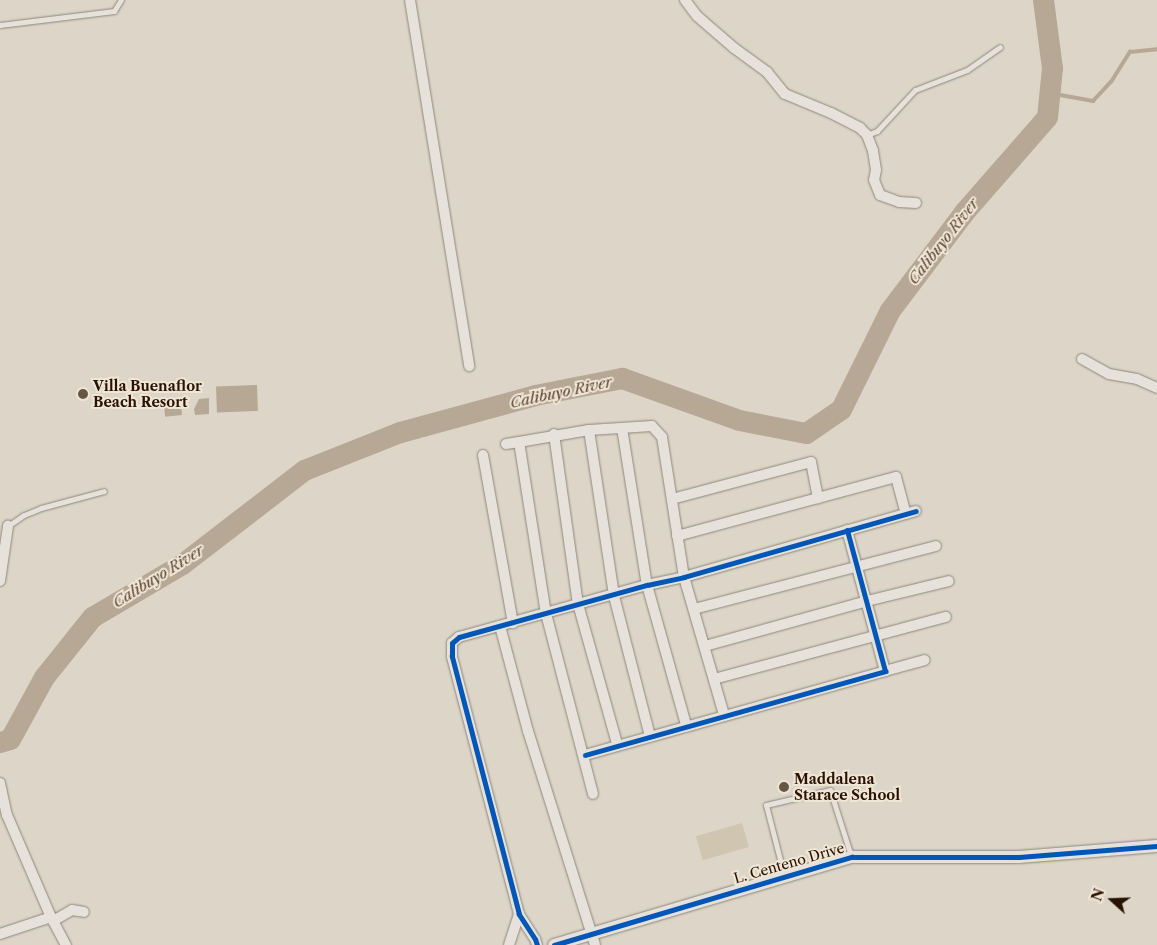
<!DOCTYPE html>
<style>
body{margin:0}
#map{position:relative;width:1157px;height:945px;overflow:hidden;background:#ddd6c8;font-family:"Libre Caslon Text",serif}
div>[style]{position:absolute}
[style*='--x']{left:calc(var(--x)*1px);top:calc(var(--y)*1px);width:calc(var(--w)*1px);rotate:calc(var(--a)*1deg)}
.green>*{inset:0;background:#d0c5b1;transform-origin:0 0}
.water>*{inset:0;background:#b6a894;transform-origin:0 0}
.stream>*{height:4px;margin:-2px;padding:0 2px;transform-origin:2px;border-radius:2px;background:#b6a894}
.river>*{height:21px;margin:-10.5px;padding:0 10.5px;transform-origin:10.5px;border-radius:10.5px;background:#b6a894}
.roads{filter:drop-shadow(0 0 1px #8d867c) drop-shadow(0 0 1px #8d867c)}
.service>*{height:5px;margin:-2.5px;padding:0 2.5px;transform-origin:2.5px;border-radius:2.5px;background:#e6e1da}
.minor>*{height:10px;margin:-5px;padding:0 5px;transform-origin:5px;border-radius:5px;background:#e6e1da}
.tertiary>*{height:12px;margin:-6px;padding:0 6px;transform-origin:6px;border-radius:6px;background:#e6e1da}
.cycleway>*{height:5px;margin:-2.5px;padding:0 2.5px;transform-origin:2.5px;border-radius:2.5px;background:#0057b8}
.dots>*{width:14px;height:14px;translate:-50% -50%;box-sizing:border-box;border:2px solid #efe6d5;border-radius:50%}
span{translate:-50% -50%;white-space:nowrap;text-align:center;line-height:1.15;-webkit-text-stroke:4px #efe6d5;paint-order:stroke}
.poi-label{font-size:14px;color:#2a1200;font-weight:700}
.left{translate:0 -50%;text-align:left}
.street-label{font-size:14px;color:#2a1200}
.water-label{font-size:15px;color:#5c4632;font-style:italic}
.north{position:absolute;left:1087px;top:875px;width:50px;height:50px;-webkit-text-stroke:4px #efe6d5;paint-order:stroke;rotate:290deg;font-size:14px;font-weight:700;line-height:20px;text-align:center;color:#2a1200}
.north::after{content:'';display:block;margin:auto;width:18px;height:22px;background:#2a1200;clip-path:polygon(50% 0,100% 100%,50% 72%,0 100%)}
</style>
<div id="map">
<div class="green">
<i style="left:742px;top:823px;width:25px;height:48px;rotate:74deg"></i>
</div>
<div class="water">
<i style="left:257px;top:385px;width:26px;height:41px;rotate:88deg"></i>
<i style="clip-path:polygon(209px 398px,209px 414px,195px 415px,194px 409px,199px 399px)"></i>
<i style="left:181px;top:405px;width:10px;height:17px;rotate:84deg"></i>
</div>
<div class="stream">
<i style="--x:1049;--y:93;--w:45;--a:10.3"></i>
<i style="--x:1093;--y:101;--w:26;--a:-47"></i>
<i style="--x:1111;--y:82;--w:36;--a:-58"></i>
<i style="--x:1130;--y:52;--w:27;--a:-6"></i>
</div>
<div class="river">
<i style="--x:0;--y:742;--w:10;--a:-17"></i>
<i style="--x:10;--y:739;--w:71;--a:-61.3"></i>
<i style="--x:44;--y:677;--w:77;--a:-51.3"></i>
<i style="--x:92;--y:617;--w:104;--a:-30.5"></i>
<i style="--x:182;--y:564;--w:154;--a:-37.6"></i>
<i style="--x:304;--y:470;--w:103;--a:-21.6"></i>
<i style="--x:400;--y:432;--w:140;--a:-15.3"></i>
<i style="--x:535;--y:395;--w:89;--a:-11.1"></i>
<i style="--x:622;--y:378;--w:124;--a:19.7"></i>
<i style="--x:739;--y:420;--w:68;--a:11"></i>
<i style="--x:806;--y:433;--w:42;--a:-34.4"></i>
<i style="--x:841;--y:409;--w:110;--a:-63.7"></i>
<i style="--x:890;--y:310;--w:123;--a:-52.9"></i>
<i style="--x:964;--y:212;--w:126;--a:-48.9"></i>
<i style="--x:1047;--y:117;--w:49;--a:-84.2"></i>
<i style="--x:1052;--y:68;--w:69;--a:-97.5"></i>
</div>
<div class="roads">
<div class="service">
<i style="--x:0;--y:25;--w:115;--a:-7"></i>
<i style="--x:114;--y:11;--w:13;--a:-58"></i>
<i style="--x:867;--y:135;--w:11;--a:-22"></i>
<i style="--x:877;--y:131;--w:56;--a:-47.2"></i>
<i style="--x:915;--y:90;--w:56;--a:-21"></i>
<i style="--x:967;--y:70;--w:40;--a:-34.9"></i>
<i style="--x:8;--y:526;--w:19;--a:-35"></i>
<i style="--x:24;--y:515;--w:18;--a:-22"></i>
<i style="--x:41;--y:508;--w:65;--a:-15.1"></i>
<i style="--x:784;--y:875;--w:72;--a:-104.4"></i>
<i style="--x:766;--y:805;--w:66;--a:-13.2"></i>
<i style="--x:830;--y:790;--w:69;--a:72.3"></i>
</div>
<div class="minor">
<i style="--x:410;--y:0;--w:371;--a:80.8"></i>
<i style="--x:685;--y:0;--w:20;--a:53"></i>
<i style="--x:697;--y:16;--w:49;--a:40.9"></i>
<i style="--x:734;--y:48;--w:41;--a:36"></i>
<i style="--x:767;--y:72;--w:28;--a:51"></i>
<i style="--x:785;--y:94;--w:50;--a:22.4"></i>
<i style="--x:831;--y:113;--w:33;--a:27"></i>
<i style="--x:860;--y:128;--w:10;--a:45"></i>
<i style="--x:867;--y:135;--w:17;--a:69"></i>
<i style="--x:873;--y:151;--w:19;--a:81"></i>
<i style="--x:876;--y:170;--w:10;--a:101"></i>
<i style="--x:874;--y:180;--w:16;--a:68"></i>
<i style="--x:880;--y:195;--w:20;--a:20"></i>
<i style="--x:899;--y:202;--w:17;--a:3"></i>
<i style="--x:1082;--y:359;--w:31;--a:29"></i>
<i style="--x:1109;--y:374;--w:28;--a:10"></i>
<i style="--x:1137;--y:379;--w:22;--a:24"></i>
<i style="--x:622;--y:428;--w:159;--a:81"></i>
<i style="--x:647;--y:585;--w:145;--a:74.4"></i>
<i style="--x:589;--y:430;--w:168;--a:81.4"></i>
<i style="--x:614;--y:596;--w:145;--a:75.6"></i>
<i style="--x:554;--y:434;--w:172;--a:82"></i>
<i style="--x:578;--y:604;--w:145;--a:74.4"></i>
<i style="--x:506;--y:444;--w:13;--a:-9"></i>
<i style="--x:483;--y:455;--w:171;--a:79.9"></i>
<i style="--x:672;--y:499;--w:144;--a:-14.9"></i>
<i style="--x:811;--y:462;--w:37;--a:79"></i>
<i style="--x:677;--y:536;--w:227;--a:-15.1"></i>
<i style="--x:896;--y:477;--w:38;--a:75"></i>
<i style="--x:0;--y:581;--w:56;--a:-81.7"></i>
<i style="--x:694;--y:609;--w:250;--a:-14.6"></i>
<i style="--x:500;--y:626;--w:109;--a:75.1"></i>
<i style="--x:528;--y:731;--w:224;--a:72.6"></i>
<i style="--x:705;--y:646;--w:168;--a:-15.5"></i>
<i style="--x:867;--y:601;--w:84;--a:-13.7"></i>
<i style="--x:885;--y:671;--w:41;--a:-15.4"></i>
<i style="--x:714;--y:679;--w:240;--a:-15"></i>
<i style="--x:585;--y:755;--w:312;--a:-15.6"></i>
<i style="--x:885;--y:671;--w:146;--a:-105.1"></i>
<i style="--x:0;--y:783;--w:33;--a:78"></i>
<i style="--x:7;--y:815;--w:111;--a:66.7"></i>
<i style="--x:51;--y:917;--w:32;--a:62"></i>
<i style="--x:593;--y:794;--w:186;--a:-104.6"></i>
<i style="--x:546;--y:614;--w:174;--a:-98.9"></i>
<i style="--x:519;--y:442;--w:71;--a:-9.7"></i>
<i style="--x:589;--y:430;--w:63;--a:-3.6"></i>
<i style="--x:652;--y:426;--w:15;--a:48"></i>
<i style="--x:662;--y:437;--w:142;--a:81.1"></i>
<i style="--x:684;--y:577;--w:144;--a:73.8"></i>
<i style="--x:53;--y:921;--w:22;--a:-30"></i>
<i style="--x:72;--y:910;--w:12;--a:9"></i>
<i style="--x:0;--y:934;--w:54;--a:-18.4"></i>
<i style="--x:509;--y:945;--w:33;--a:-72"></i>
<i style="--x:537;--y:945;--w:6;--a:-108"></i>
<i style="--x:535;--y:939;--w:30;--a:-123"></i>
<i style="--x:519;--y:914;--w:267;--a:-104.6"></i>
<i style="--x:452;--y:656;--w:13;--a:-90"></i>
<i style="--x:452;--y:643;--w:9;--a:-41"></i>
<i style="--x:459;--y:637;--w:195;--a:-15.5"></i>
<i style="--x:647;--y:585;--w:38;--a:-12"></i>
<i style="--x:684;--y:577;--w:241;--a:-15.9"></i>
</div>
<div class="tertiary">
<i style="--x:554;--y:945;--w:311;--a:-16.5"></i>
<i style="--x:852;--y:857;--w:167;--a:0"></i>
<i style="--x:1019;--y:857;--w:138;--a:-4.6"></i>
</div>
</div>
<div class="cycleway">
<i style="--x:585;--y:755;--w:312;--a:-15.6"></i>
<i style="--x:885;--y:671;--w:146;--a:-105.1"></i>
<i style="--x:537;--y:945;--w:6;--a:-108"></i>
<i style="--x:535;--y:939;--w:30;--a:-123"></i>
<i style="--x:519;--y:914;--w:267;--a:-104.6"></i>
<i style="--x:452;--y:656;--w:13;--a:-90"></i>
<i style="--x:452;--y:643;--w:9;--a:-41"></i>
<i style="--x:459;--y:637;--w:195;--a:-15.5"></i>
<i style="--x:647;--y:585;--w:38;--a:-12"></i>
<i style="--x:684;--y:577;--w:241;--a:-15.9"></i>
<i style="--x:554;--y:945;--w:311;--a:-16.5"></i>
<i style="--x:852;--y:857;--w:167;--a:0"></i>
<i style="--x:1019;--y:857;--w:138;--a:-4.6"></i>
</div>
<div class="dots">
<i style="left:83px;top:394px;background:#695746"></i>
<i style="left:784px;top:787px;background:#695746"></i>
</div>
<div class="poi-label">
<span class="left" style="left:93px;top:394px">Villa Buenaflor<br>Beach Resort</span>
<span class="left" style="left:794px;top:787px">Maddalena<br>Starace School</span>
</div>
<div class="street-label">
<span style="left:789px;top:863px;rotate:-16deg">L. Centeno Drive</span>
</div>
<div class="water-label">
<span style="left:943px;top:241px;rotate:-52deg">Calibuyo River</span>
<span style="left:561px;top:392px;rotate:-12deg">Calibuyo River</span>
<span style="left:158px;top:576px;rotate:-32deg">Calibuyo River</span>
</div>
<div class="north">N</div>
</div>
